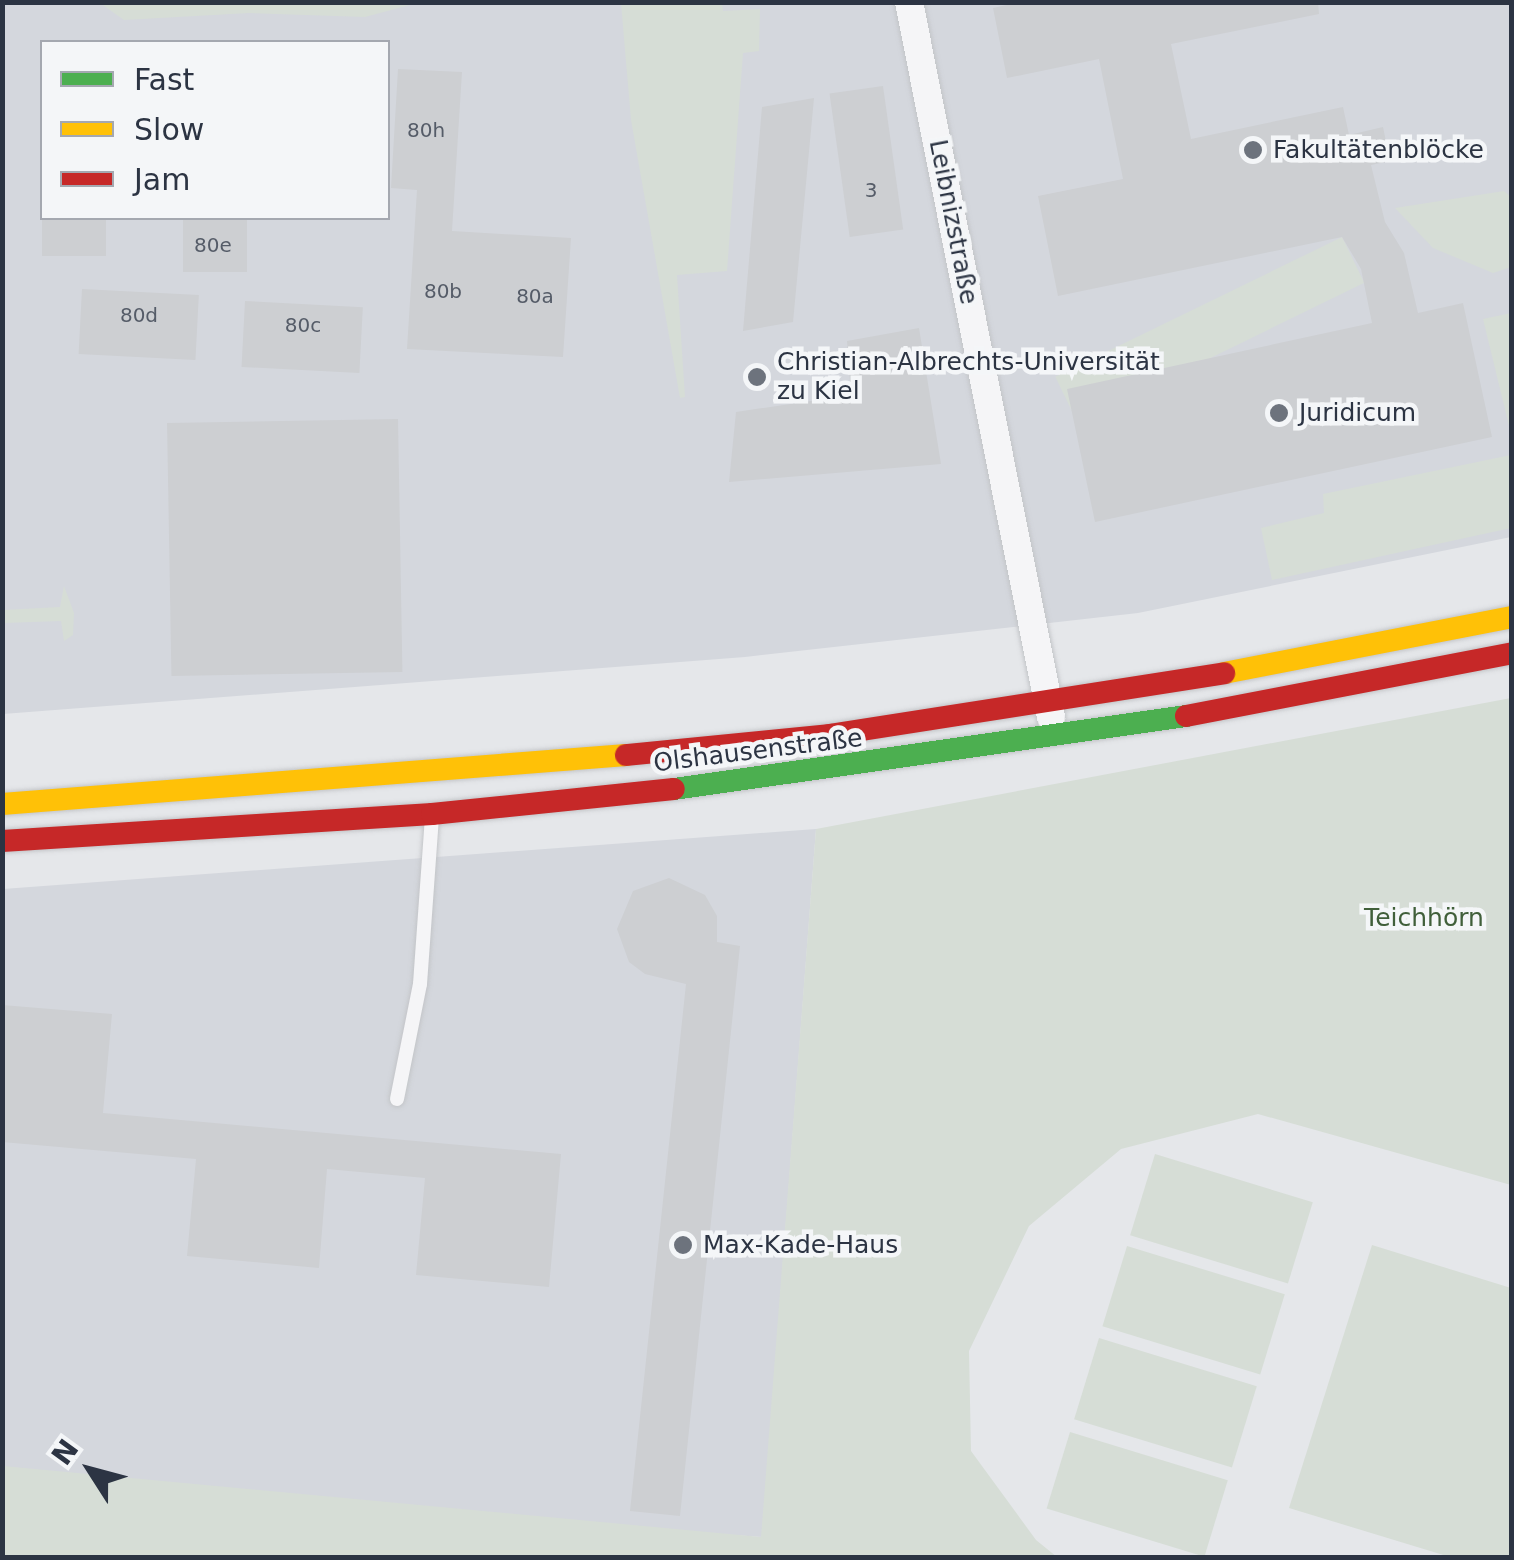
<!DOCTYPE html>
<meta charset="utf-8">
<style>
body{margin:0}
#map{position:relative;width:1514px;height:1560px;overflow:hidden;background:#e5e7ea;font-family:"DejaVu Sans",sans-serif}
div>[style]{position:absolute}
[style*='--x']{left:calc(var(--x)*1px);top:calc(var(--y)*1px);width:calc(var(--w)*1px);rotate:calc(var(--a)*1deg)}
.built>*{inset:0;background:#d4d7dd}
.green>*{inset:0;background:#d6ddd6;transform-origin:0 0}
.building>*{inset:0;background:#cdcfd2;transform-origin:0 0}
.roads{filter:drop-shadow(0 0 2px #c3c5c8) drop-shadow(0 0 2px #c3c5c8)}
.lane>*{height:14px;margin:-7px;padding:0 7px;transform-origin:7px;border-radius:7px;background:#f5f5f7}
.street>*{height:28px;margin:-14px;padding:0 14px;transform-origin:14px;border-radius:14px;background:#f5f5f7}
.fast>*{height:22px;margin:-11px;padding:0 11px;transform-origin:11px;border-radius:11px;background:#4caf50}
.slow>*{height:22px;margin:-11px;padding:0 11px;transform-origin:11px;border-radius:11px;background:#ffc107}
.jam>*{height:22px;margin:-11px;padding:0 11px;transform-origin:11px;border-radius:11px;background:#c62828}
.dots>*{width:28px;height:28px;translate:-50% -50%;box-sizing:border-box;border:5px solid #f4f6f8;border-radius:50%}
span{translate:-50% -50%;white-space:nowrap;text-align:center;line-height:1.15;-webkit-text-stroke:9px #f4f6f8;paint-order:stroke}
.number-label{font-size:20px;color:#555c68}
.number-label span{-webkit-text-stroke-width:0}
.poi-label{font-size:25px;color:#2c3443}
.left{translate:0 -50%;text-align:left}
.street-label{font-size:25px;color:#2c3443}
.park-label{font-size:25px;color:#405f3a}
.frame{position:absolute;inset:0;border:5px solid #2c3443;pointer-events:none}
.legend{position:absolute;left:40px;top:40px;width:350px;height:180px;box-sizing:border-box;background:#f4f6f8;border:2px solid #a4a8b0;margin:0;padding:12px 18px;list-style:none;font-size:30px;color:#2c3443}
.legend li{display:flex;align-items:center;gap:20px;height:50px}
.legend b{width:50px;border:2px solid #a4a8b0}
.north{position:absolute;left:40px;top:1420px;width:100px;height:100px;-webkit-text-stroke:8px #f4f6f8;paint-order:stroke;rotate:306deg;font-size:28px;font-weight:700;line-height:40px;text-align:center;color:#2c3443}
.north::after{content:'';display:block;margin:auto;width:35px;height:45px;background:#2c3443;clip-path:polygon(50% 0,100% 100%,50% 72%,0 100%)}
</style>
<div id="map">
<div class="built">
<i style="clip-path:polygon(evenodd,3px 3px,1511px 3px,1511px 537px,1138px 613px,745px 657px,3px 714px,3px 3px,42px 42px,388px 42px,388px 218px,42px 218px,42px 42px)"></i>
<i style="clip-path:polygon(816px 829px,762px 1537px,691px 1532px,3px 1558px,3px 889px)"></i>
</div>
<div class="green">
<i style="clip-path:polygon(722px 2px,723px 11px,760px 9px,759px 51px,743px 53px,727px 271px,677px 275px,685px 397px,680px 398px,631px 120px,621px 3px)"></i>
<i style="clip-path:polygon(100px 3px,477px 3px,410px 5px,365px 17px,249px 13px,124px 20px)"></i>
<i style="clip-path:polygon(1504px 191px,1511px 197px,1511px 267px,1493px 273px,1433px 248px,1395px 208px)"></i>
<i style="left:1342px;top:237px;width:51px;height:319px;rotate:64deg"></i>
<i style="clip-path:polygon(1511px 313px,1512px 313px,1511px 434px,1483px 319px)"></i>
<i style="clip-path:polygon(1511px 455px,1511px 528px,1272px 580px,1261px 528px,1324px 513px,1323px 494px)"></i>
<i style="clip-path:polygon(64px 586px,74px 613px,73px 635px,64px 641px,61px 621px,3px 623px,3px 610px,60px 607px)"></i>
<i style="clip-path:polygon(1511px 698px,1511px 1185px,1258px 1114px,1121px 1149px,1029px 1226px,969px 1351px,971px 1451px,1036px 1540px,1057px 1557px,3px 1557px,3px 1466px,761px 1537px,816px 829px)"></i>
<i style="left:1155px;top:1154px;width:165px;height:85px;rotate:17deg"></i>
<i style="clip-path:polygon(1372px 1245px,1511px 1288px,1511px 1557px,1450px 1557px,1289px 1508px)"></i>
<i style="left:1127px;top:1246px;width:165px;height:84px;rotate:17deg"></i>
<i style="left:1099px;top:1338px;width:165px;height:85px;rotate:17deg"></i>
<i style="left:1070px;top:1432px;width:165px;height:80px;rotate:17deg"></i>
</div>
<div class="building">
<i style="clip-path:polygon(1020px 2px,1318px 2px,1319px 14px,1171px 44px,1191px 139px,1343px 107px,1349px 135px,1383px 127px,1390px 161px,1371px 165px,1385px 222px,1404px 253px,1418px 313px,1463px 303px,1492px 437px,1095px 522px,1067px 389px,1372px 323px,1361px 269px,1342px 237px,1058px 296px,1038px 196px,1123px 179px,1099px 59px,1007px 78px,993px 8px)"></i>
<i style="clip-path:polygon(398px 69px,462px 72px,452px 231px,571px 238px,563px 357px,407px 349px,417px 190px,391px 188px)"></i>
<i style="left:883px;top:86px;width:145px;height:54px;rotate:82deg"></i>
<i style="clip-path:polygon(814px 98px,793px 322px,743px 331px,762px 107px)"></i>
<i style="left:42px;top:218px;width:64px;height:38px"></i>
<i style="left:183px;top:218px;width:64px;height:54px"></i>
<i style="left:82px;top:289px;width:117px;height:65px;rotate:3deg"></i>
<i style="left:245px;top:301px;width:118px;height:66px;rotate:3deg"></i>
<i style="clip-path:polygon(919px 328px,941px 464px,729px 482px,736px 412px,851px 395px,847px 341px)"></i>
<i style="left:398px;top:419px;width:253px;height:231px;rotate:89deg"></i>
<i style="clip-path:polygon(669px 878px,705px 895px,717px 916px,717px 942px,740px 946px,680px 1516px,630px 1511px,686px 984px,645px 974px,629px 962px,617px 929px,633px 891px)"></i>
<i style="clip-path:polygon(2px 1005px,112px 1014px,103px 1113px,561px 1154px,549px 1287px,416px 1275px,425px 1178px,327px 1169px,319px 1268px,187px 1256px,196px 1159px,2px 1142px)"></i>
</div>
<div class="roads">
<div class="lane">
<i style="--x:397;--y:1099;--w:117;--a:-78.7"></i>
<i style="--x:420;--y:984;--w:168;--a:-85.9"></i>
</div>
<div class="street">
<i style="--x:909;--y:2;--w:729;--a:78.77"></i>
</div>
<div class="fast">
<i style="--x:674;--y:789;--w:517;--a:-8.11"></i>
</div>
<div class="slow">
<i style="--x:1224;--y:673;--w:293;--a:-11"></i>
<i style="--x:2;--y:804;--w:626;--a:-4.49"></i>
</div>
<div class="jam">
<i style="--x:1186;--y:716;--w:332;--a:-10.9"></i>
<i style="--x:626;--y:755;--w:205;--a:-5.6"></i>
<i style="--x:830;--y:735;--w:399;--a:-8.9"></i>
<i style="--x:2;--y:841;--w:431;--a:-3.6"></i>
<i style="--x:432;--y:814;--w:243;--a:-5.9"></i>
</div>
</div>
<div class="dots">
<i style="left:1253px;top:150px;background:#6d737d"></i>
<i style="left:757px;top:377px;background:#6d737d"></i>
<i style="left:1279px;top:413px;background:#6d737d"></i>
<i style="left:683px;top:1245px;background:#6d737d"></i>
</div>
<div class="number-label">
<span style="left:426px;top:130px">80h</span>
<span style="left:871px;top:190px">3</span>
<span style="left:213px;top:245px">80e</span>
<span style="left:443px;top:291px">80b</span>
<span style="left:535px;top:296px">80a</span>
<span style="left:139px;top:315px">80d</span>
<span style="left:303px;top:325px">80c</span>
</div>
<div class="poi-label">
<span class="left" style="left:1273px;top:150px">Fakultätenblöcke</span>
<span class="left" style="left:777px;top:377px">Christian-Albrechts-Universität<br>zu Kiel</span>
<span class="left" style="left:1299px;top:413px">Juridicum</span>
<span class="left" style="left:703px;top:1245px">Max-Kade-Haus</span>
</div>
<div class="street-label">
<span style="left:953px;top:222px;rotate:79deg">Leibnizstraße</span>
<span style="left:758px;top:751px;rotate:-7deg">Olshausenstraße</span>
</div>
<div class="park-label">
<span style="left:1424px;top:918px">Teichhörn</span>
</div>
<div class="frame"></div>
<ul class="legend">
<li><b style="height:12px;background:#4caf50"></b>Fast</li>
<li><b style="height:12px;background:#ffc107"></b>Slow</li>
<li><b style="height:12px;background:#c62828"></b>Jam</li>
</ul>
<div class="north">N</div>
</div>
